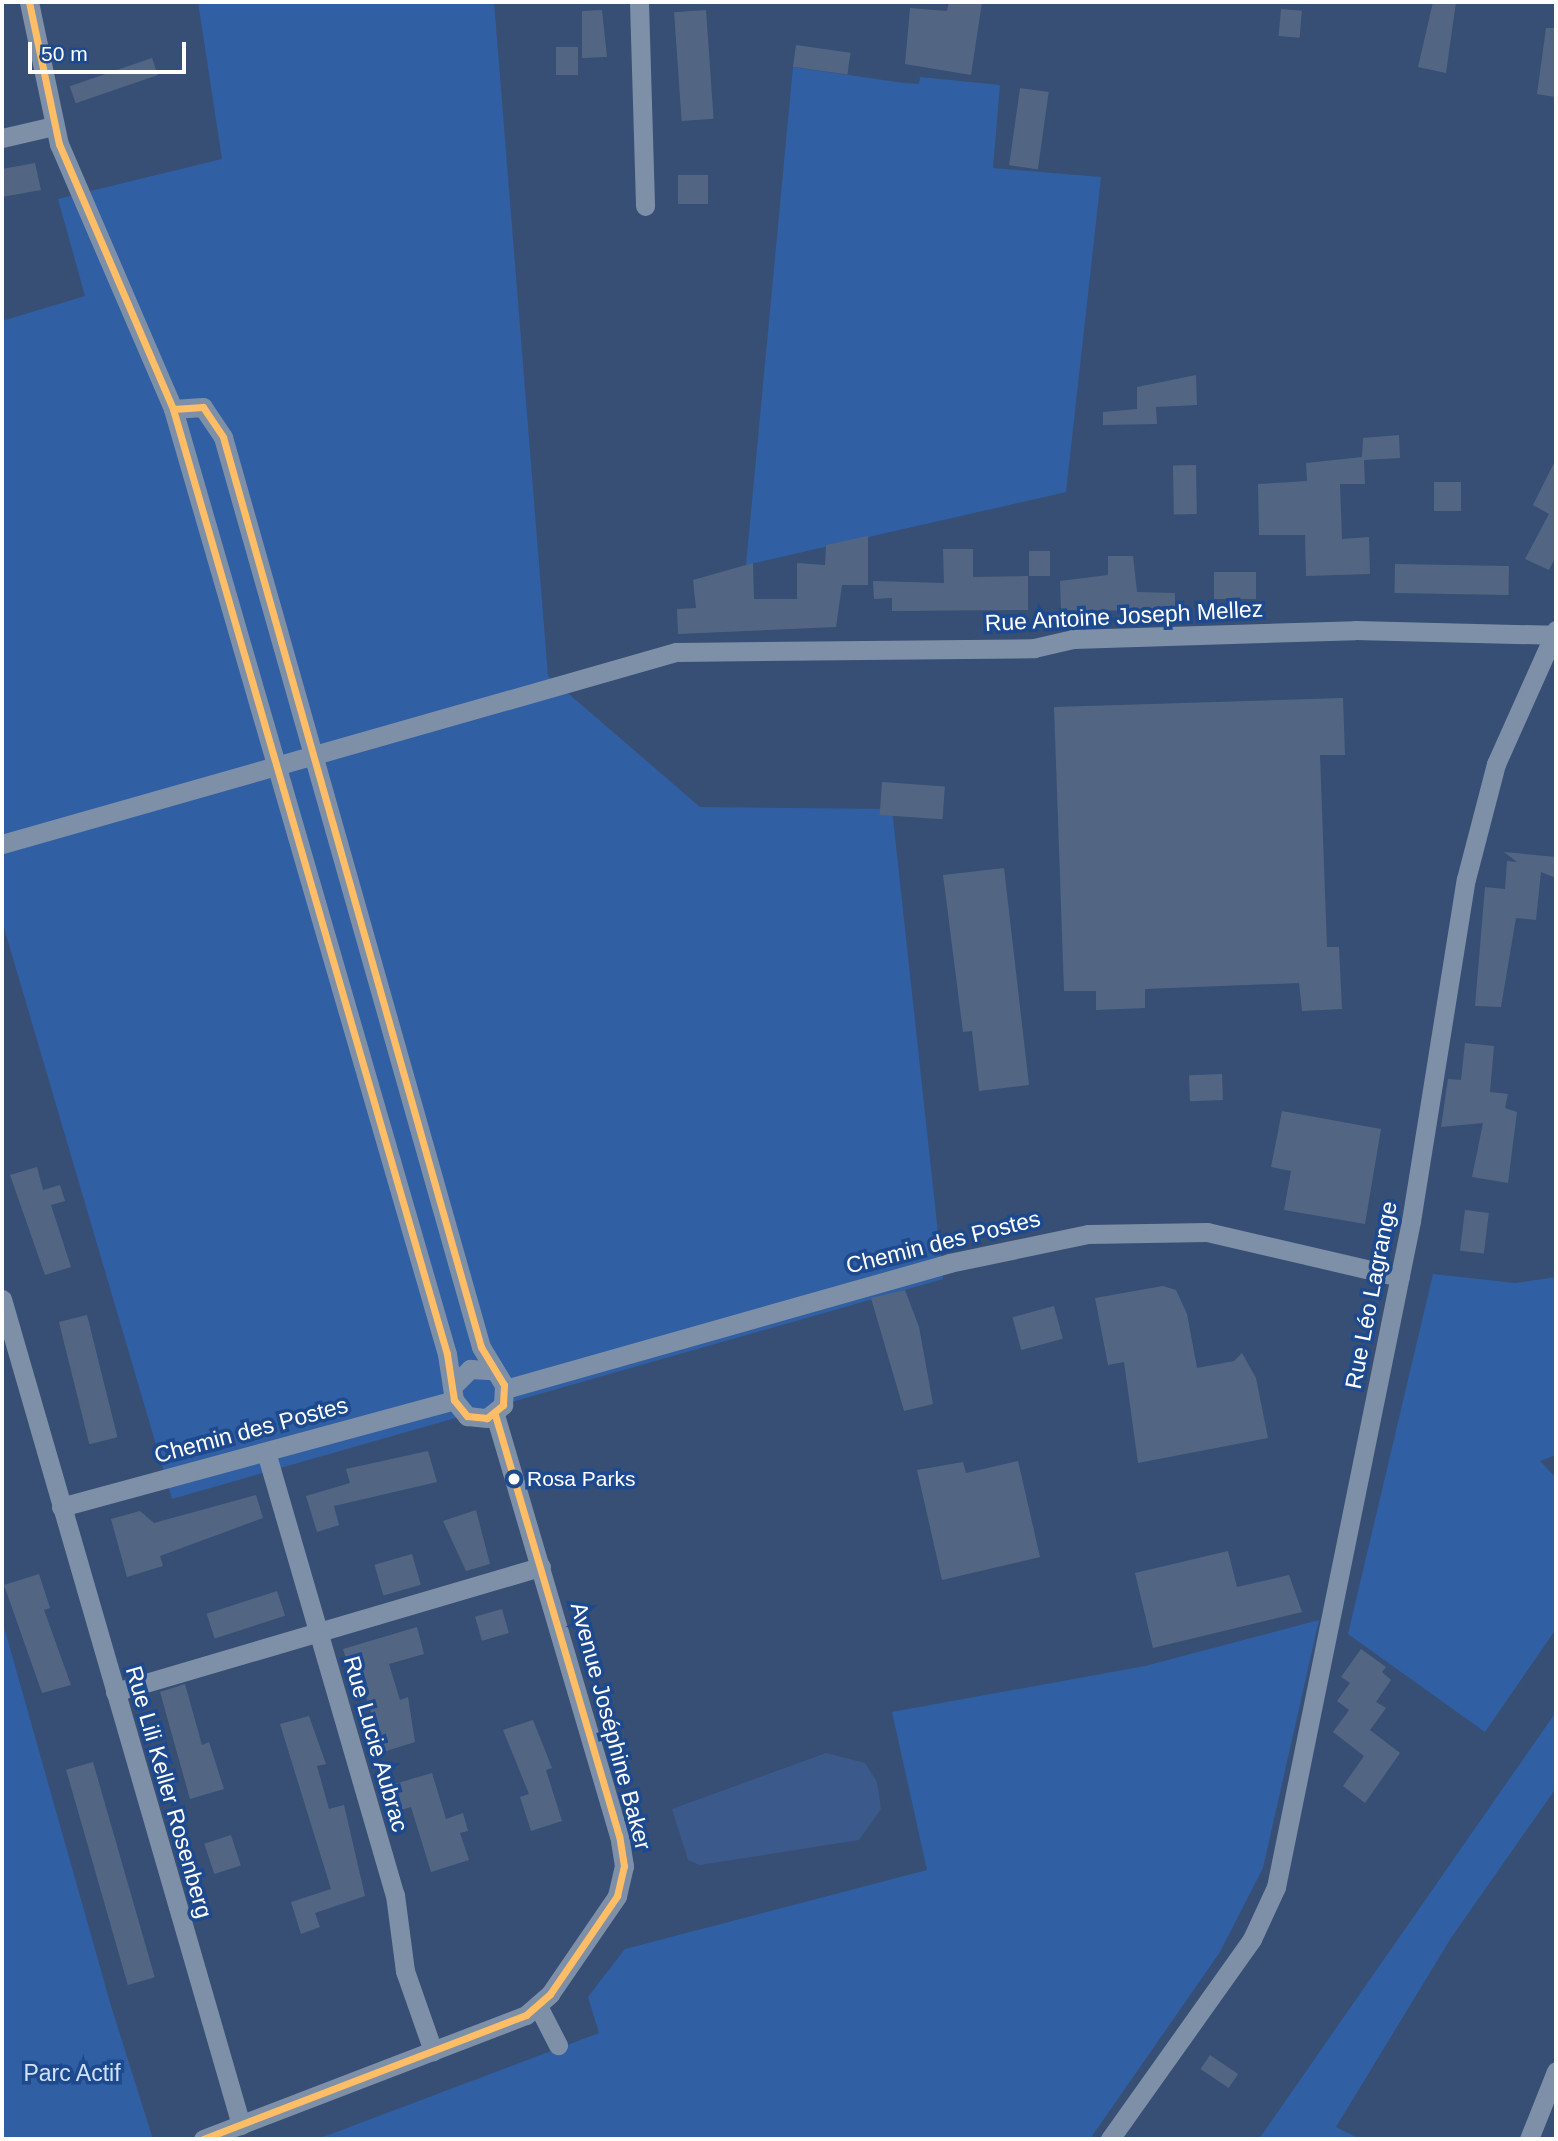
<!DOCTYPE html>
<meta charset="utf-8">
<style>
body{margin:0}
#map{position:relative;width:1558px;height:2141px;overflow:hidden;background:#374f74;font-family:Helvetica,sans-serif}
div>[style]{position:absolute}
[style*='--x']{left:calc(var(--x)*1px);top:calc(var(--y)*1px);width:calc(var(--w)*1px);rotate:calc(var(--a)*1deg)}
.green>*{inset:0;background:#315fa4}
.water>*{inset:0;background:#3b598b}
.building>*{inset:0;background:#526684;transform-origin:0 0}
.minor>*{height:19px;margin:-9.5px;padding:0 9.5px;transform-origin:9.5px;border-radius:9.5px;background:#7e90a8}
.bus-1>*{height:7px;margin:-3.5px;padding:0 3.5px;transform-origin:3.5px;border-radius:3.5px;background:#ffbd66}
.dots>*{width:19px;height:19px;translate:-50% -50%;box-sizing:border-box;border:4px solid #1d498e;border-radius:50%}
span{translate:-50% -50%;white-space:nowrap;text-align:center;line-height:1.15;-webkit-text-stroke:7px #1d498e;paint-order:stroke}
.bus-label{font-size:21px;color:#fff}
.left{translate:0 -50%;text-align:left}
.street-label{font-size:23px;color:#fff}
.park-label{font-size:23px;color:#d0e1f9}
.frame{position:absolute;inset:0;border:4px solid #fff;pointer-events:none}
.scale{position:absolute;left:28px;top:42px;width:158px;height:32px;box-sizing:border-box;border:4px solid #fff;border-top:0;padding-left:9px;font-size:21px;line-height:24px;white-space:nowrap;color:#fff;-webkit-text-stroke:5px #1d498e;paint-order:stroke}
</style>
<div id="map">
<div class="green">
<i style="clip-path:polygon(198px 2px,494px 2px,548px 676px,700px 807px,892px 809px,943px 1279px,172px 1499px,2px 921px,2px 321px,85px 296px,58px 199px,222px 159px)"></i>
<i style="clip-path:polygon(793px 67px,904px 83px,919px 84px,920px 77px,1000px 85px,993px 168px,1101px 177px,1066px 492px,746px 565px)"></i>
<i style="clip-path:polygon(1433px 1274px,1515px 1283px,1556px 1277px,1556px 1455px,1540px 1461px,1556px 1478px,1556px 1629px,1485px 1732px,1348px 1634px)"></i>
<i style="clip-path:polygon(2px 1620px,111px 2006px,153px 2139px,2px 2139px)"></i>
<i style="clip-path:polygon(1319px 1620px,1263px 1868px,1220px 1952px,1090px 2139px,318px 2139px,599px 2033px,588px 1997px,625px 1949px,927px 1870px,892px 1712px,1145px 1666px)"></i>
<i style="clip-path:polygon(1556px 1712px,1556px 1788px,1451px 1938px,1336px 2127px,1360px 2139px,1259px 2139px)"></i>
</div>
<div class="water">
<i style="clip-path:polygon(826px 1753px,865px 1763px,877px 1782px,881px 1809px,859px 1840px,700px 1865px,688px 1860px,672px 1809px)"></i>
</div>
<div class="building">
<i style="clip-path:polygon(949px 2px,982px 2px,971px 75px,905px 64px,910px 8px,947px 11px)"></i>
<i style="clip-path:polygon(1433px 2px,1456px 2px,1446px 73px,1418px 67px)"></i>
<i style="left:1281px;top:9px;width:21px;height:27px;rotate:5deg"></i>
<i style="clip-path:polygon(602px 10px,607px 57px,582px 58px,582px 11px)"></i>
<i style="left:706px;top:10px;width:109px;height:32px;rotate:86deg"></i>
<i style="clip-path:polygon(1546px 28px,1556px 28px,1555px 97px,1537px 94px)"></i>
<i style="left:796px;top:45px;width:55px;height:22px;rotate:8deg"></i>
<i style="left:556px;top:47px;width:22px;height:28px"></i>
<i style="left:152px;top:58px;width:18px;height:87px;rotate:71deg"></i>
<i style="left:1020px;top:88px;width:29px;height:78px;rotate:8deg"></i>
<i style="clip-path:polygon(35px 163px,41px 190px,2px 197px,2px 169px)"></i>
<i style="left:708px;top:175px;width:29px;height:30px;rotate:90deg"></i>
<i style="clip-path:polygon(1196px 375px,1197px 405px,1156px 407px,1157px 424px,1103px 425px,1103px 412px,1137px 409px,1137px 387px)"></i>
<i style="clip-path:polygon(1399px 435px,1400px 458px,1364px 460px,1365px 484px,1340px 484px,1342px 539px,1369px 537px,1370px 574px,1306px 576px,1305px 535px,1259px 535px,1258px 484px,1307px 481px,1306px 463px,1362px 457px,1363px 438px)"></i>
<i style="clip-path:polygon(1556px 459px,1556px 556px,1549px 570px,1525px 559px,1549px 514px,1533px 505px)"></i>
<i style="left:1196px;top:465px;width:49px;height:23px;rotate:89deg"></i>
<i style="left:1434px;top:482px;width:27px;height:29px"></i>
<i style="clip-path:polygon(868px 536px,868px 585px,842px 585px,836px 627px,678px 634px,677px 609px,696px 608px,693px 580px,753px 563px,754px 599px,797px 599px,797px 563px,825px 565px,826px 545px)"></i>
<i style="clip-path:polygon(943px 549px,973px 549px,973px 577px,1028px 576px,1028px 610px,892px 611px,892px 586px,892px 598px,874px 599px,873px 581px,944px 583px)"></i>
<i style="left:1050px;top:551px;width:25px;height:21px;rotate:90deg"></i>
<i style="clip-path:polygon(1108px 556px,1133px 556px,1137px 592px,1175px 593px,1175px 611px,1061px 610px,1060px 581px,1108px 575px)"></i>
<i style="left:1395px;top:564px;width:114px;height:29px;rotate:1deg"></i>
<i style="left:1256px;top:572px;width:27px;height:42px;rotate:90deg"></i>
<i style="clip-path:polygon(1343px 698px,1345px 755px,1320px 755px,1327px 947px,1339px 947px,1342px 1009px,1302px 1011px,1299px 983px,1145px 989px,1145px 1008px,1096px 1010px,1096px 991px,1064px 991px,1054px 707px)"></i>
<i style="left:882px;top:782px;width:63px;height:33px;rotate:4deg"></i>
<i style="clip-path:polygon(1504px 852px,1556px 857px,1556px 878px,1541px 872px,1536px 920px,1516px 918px,1501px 1007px,1475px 1006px,1485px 887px,1505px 889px,1507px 861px,1517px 862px)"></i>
<i style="clip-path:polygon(1004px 868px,1029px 1085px,979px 1091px,972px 1031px,963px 1032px,943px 875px)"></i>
<i style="clip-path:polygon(1465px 1043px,1494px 1046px,1490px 1092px,1508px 1094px,1505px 1108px,1517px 1112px,1508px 1183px,1472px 1177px,1483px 1123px,1441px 1127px,1448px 1079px,1461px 1080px)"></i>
<i style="left:1222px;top:1074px;width:26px;height:33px;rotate:88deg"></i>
<i style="clip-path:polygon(1282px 1111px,1381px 1129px,1365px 1224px,1284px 1210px,1291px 1171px,1271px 1167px)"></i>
<i style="clip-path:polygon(37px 1167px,43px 1190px,60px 1185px,65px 1201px,51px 1205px,71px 1267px,45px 1275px,10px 1175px)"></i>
<i style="left:1465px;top:1210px;width:24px;height:41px;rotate:7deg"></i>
<i style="clip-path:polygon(1163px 1286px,1176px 1290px,1187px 1314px,1197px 1368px,1234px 1361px,1242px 1353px,1256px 1378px,1268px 1438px,1138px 1463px,1124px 1362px,1108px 1365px,1095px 1298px)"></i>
<i style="clip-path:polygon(905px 1290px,919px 1327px,933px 1404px,904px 1411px,871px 1298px)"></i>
<i style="left:1054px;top:1306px;width:34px;height:43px;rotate:75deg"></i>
<i style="left:87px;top:1315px;width:126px;height:29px;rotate:76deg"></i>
<i style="clip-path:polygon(428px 1451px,437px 1482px,334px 1506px,339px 1525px,317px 1532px,306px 1496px,350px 1483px,346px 1469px)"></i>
<i style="clip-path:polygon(1018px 1461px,1040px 1557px,942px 1580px,917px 1470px,963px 1462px,966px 1473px)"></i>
<i style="clip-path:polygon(256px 1495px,263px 1518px,160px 1556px,163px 1566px,127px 1577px,111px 1519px,140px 1511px,154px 1523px)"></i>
<i style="clip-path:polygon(476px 1510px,490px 1564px,466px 1571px,443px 1521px)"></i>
<i style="clip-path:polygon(1228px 1551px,1237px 1587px,1289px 1575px,1302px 1612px,1153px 1648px,1135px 1573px)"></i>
<i style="left:412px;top:1554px;width:32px;height:39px;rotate:74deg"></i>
<i style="clip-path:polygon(39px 1574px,50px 1608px,44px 1610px,71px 1685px,42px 1693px,4px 1585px)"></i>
<i style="left:277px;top:1591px;width:26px;height:74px;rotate:72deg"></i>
<i style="left:502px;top:1609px;width:25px;height:28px;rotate:74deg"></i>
<i style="clip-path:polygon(417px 1627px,424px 1654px,389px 1664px,400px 1700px,408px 1697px,415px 1742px,383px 1752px,359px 1674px,352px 1676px,343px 1649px)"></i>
<i style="clip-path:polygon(1361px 1649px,1386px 1667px,1382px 1672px,1391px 1680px,1376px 1702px,1386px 1708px,1370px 1730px,1400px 1753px,1365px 1803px,1343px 1786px,1364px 1756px,1333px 1732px,1349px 1710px,1337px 1701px,1350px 1683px,1341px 1677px)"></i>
<i style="clip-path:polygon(185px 1684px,202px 1745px,209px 1742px,224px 1789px,190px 1799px,160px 1692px)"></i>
<i style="clip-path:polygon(309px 1716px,326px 1764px,317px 1766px,329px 1809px,344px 1805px,365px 1896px,315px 1913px,320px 1927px,301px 1934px,291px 1902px,331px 1889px,280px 1724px)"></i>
<i style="clip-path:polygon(533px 1720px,552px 1768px,546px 1770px,562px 1821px,531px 1831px,520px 1797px,529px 1794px,503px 1730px)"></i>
<i style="left:93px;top:1762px;width:224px;height:28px;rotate:74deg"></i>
<i style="clip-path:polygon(432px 1773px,446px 1819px,463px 1813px,468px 1831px,460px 1833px,469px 1860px,431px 1872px,411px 1807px,398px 1811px,391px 1785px)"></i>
<i style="left:231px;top:1835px;width:32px;height:28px;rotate:72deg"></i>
<i style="left:1210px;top:2055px;width:34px;height:17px;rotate:34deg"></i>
</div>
<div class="minor">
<i style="--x:29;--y:2;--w:145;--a:78.1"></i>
<i style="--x:59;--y:144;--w:288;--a:66.7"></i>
<i style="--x:173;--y:409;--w:984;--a:73.83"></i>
<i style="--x:447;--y:1354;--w:47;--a:81.3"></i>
<i style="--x:454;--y:1400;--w:21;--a:51"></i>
<i style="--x:467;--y:1416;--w:20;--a:6"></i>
<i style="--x:487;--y:1418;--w:21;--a:-39"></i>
<i style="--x:503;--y:1405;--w:20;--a:-87"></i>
<i style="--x:504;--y:1385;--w:44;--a:-121.2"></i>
<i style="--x:481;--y:1347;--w:946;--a:-105.83"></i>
<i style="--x:223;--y:437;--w:36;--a:-124"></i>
<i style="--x:203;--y:407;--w:30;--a:176"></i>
<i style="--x:639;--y:2;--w:204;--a:88.3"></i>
<i style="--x:2;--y:138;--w:53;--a:-13"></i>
<i style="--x:2;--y:844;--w:701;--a:-15.9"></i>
<i style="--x:676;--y:652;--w:358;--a:-0.6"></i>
<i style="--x:1034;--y:648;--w:40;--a:-13"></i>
<i style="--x:1073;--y:639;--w:282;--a:-1.8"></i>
<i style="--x:1355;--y:630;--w:198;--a:1.4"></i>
<i style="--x:2;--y:1299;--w:860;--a:73.86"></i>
<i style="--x:454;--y:1385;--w:23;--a:-45"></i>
<i style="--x:470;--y:1369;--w:22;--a:3"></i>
<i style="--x:505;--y:1389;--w:462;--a:-15.8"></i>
<i style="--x:949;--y:1263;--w:142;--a:-11.8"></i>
<i style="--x:1088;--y:1234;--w:119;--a:-1"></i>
<i style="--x:1207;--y:1232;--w:198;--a:13.1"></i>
<i style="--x:266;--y:1452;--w:461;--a:73.8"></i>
<i style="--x:395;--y:1895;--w:77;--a:82.5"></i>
<i style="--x:405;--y:1971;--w:85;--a:70.7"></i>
<i style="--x:61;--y:1507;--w:407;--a:-15.2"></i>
<i style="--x:115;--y:1692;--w:444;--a:-16.4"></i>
<i style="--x:538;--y:2006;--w:44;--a:62.9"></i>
<i style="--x:203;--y:2139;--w:346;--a:-21"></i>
<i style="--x:526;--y:2015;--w:32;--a:-41"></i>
<i style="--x:550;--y:1994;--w:119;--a:-55.6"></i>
<i style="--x:617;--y:1896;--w:31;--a:-77"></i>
<i style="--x:624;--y:1866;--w:30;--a:-99"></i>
<i style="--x:619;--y:1836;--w:440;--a:-106.4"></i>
<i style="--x:1110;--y:2139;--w:245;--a:-54.6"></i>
<i style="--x:1252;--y:1939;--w:57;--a:-65.2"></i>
<i style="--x:1276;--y:1887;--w:680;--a:-78.54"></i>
<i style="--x:1411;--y:1221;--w:346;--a:-80.9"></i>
<i style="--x:1466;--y:879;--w:119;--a:-75.4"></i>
<i style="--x:1496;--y:764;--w:147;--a:-65.9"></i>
<i style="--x:1529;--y:2139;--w:73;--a:-68.3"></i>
</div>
<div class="bus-1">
<i style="--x:29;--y:2;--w:145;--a:78.1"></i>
<i style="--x:59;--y:144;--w:288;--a:66.7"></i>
<i style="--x:203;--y:407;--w:36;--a:56"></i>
<i style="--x:223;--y:437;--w:946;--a:74.17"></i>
<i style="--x:481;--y:1347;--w:44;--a:58.8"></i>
<i style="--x:504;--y:1385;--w:20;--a:93"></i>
<i style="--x:503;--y:1405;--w:21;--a:141"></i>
<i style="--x:487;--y:1418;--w:20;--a:-174"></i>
<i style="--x:467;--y:1416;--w:21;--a:-129"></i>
<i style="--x:454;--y:1400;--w:47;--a:-98.7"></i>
<i style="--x:447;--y:1354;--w:984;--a:-106.17"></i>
<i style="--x:173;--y:409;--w:30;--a:-4"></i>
<i style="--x:203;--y:2139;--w:346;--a:-21"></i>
<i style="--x:526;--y:2015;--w:32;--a:-41"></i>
<i style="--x:550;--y:1994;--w:119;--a:-55.6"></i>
<i style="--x:617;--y:1896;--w:31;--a:-77"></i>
<i style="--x:624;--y:1866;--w:30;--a:-99"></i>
<i style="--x:619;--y:1836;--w:440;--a:-106.4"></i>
</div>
<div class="dots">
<i style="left:514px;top:1479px;background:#fff"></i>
</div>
<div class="bus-label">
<span class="left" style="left:527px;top:1479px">Rosa Parks</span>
</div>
<div class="street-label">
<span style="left:1124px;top:616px;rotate:-3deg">Rue Antoine Joseph Mellez</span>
<span style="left:943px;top:1242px;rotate:-14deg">Chemin des Postes</span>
<span style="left:1371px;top:1295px;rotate:-79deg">Rue Léo Lagrange</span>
<span style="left:251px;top:1430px;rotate:-15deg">Chemin des Postes</span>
<span style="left:611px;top:1726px;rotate:75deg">Avenue Joséphine Baker</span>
<span style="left:376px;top:1744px;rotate:74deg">Rue Lucie Aubrac</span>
<span style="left:169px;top:1792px;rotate:74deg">Rue Lili Keller Rosenberg</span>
</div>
<div class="park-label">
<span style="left:72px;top:2073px">Parc Actif</span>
</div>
<div class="frame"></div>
<div class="scale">50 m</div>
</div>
